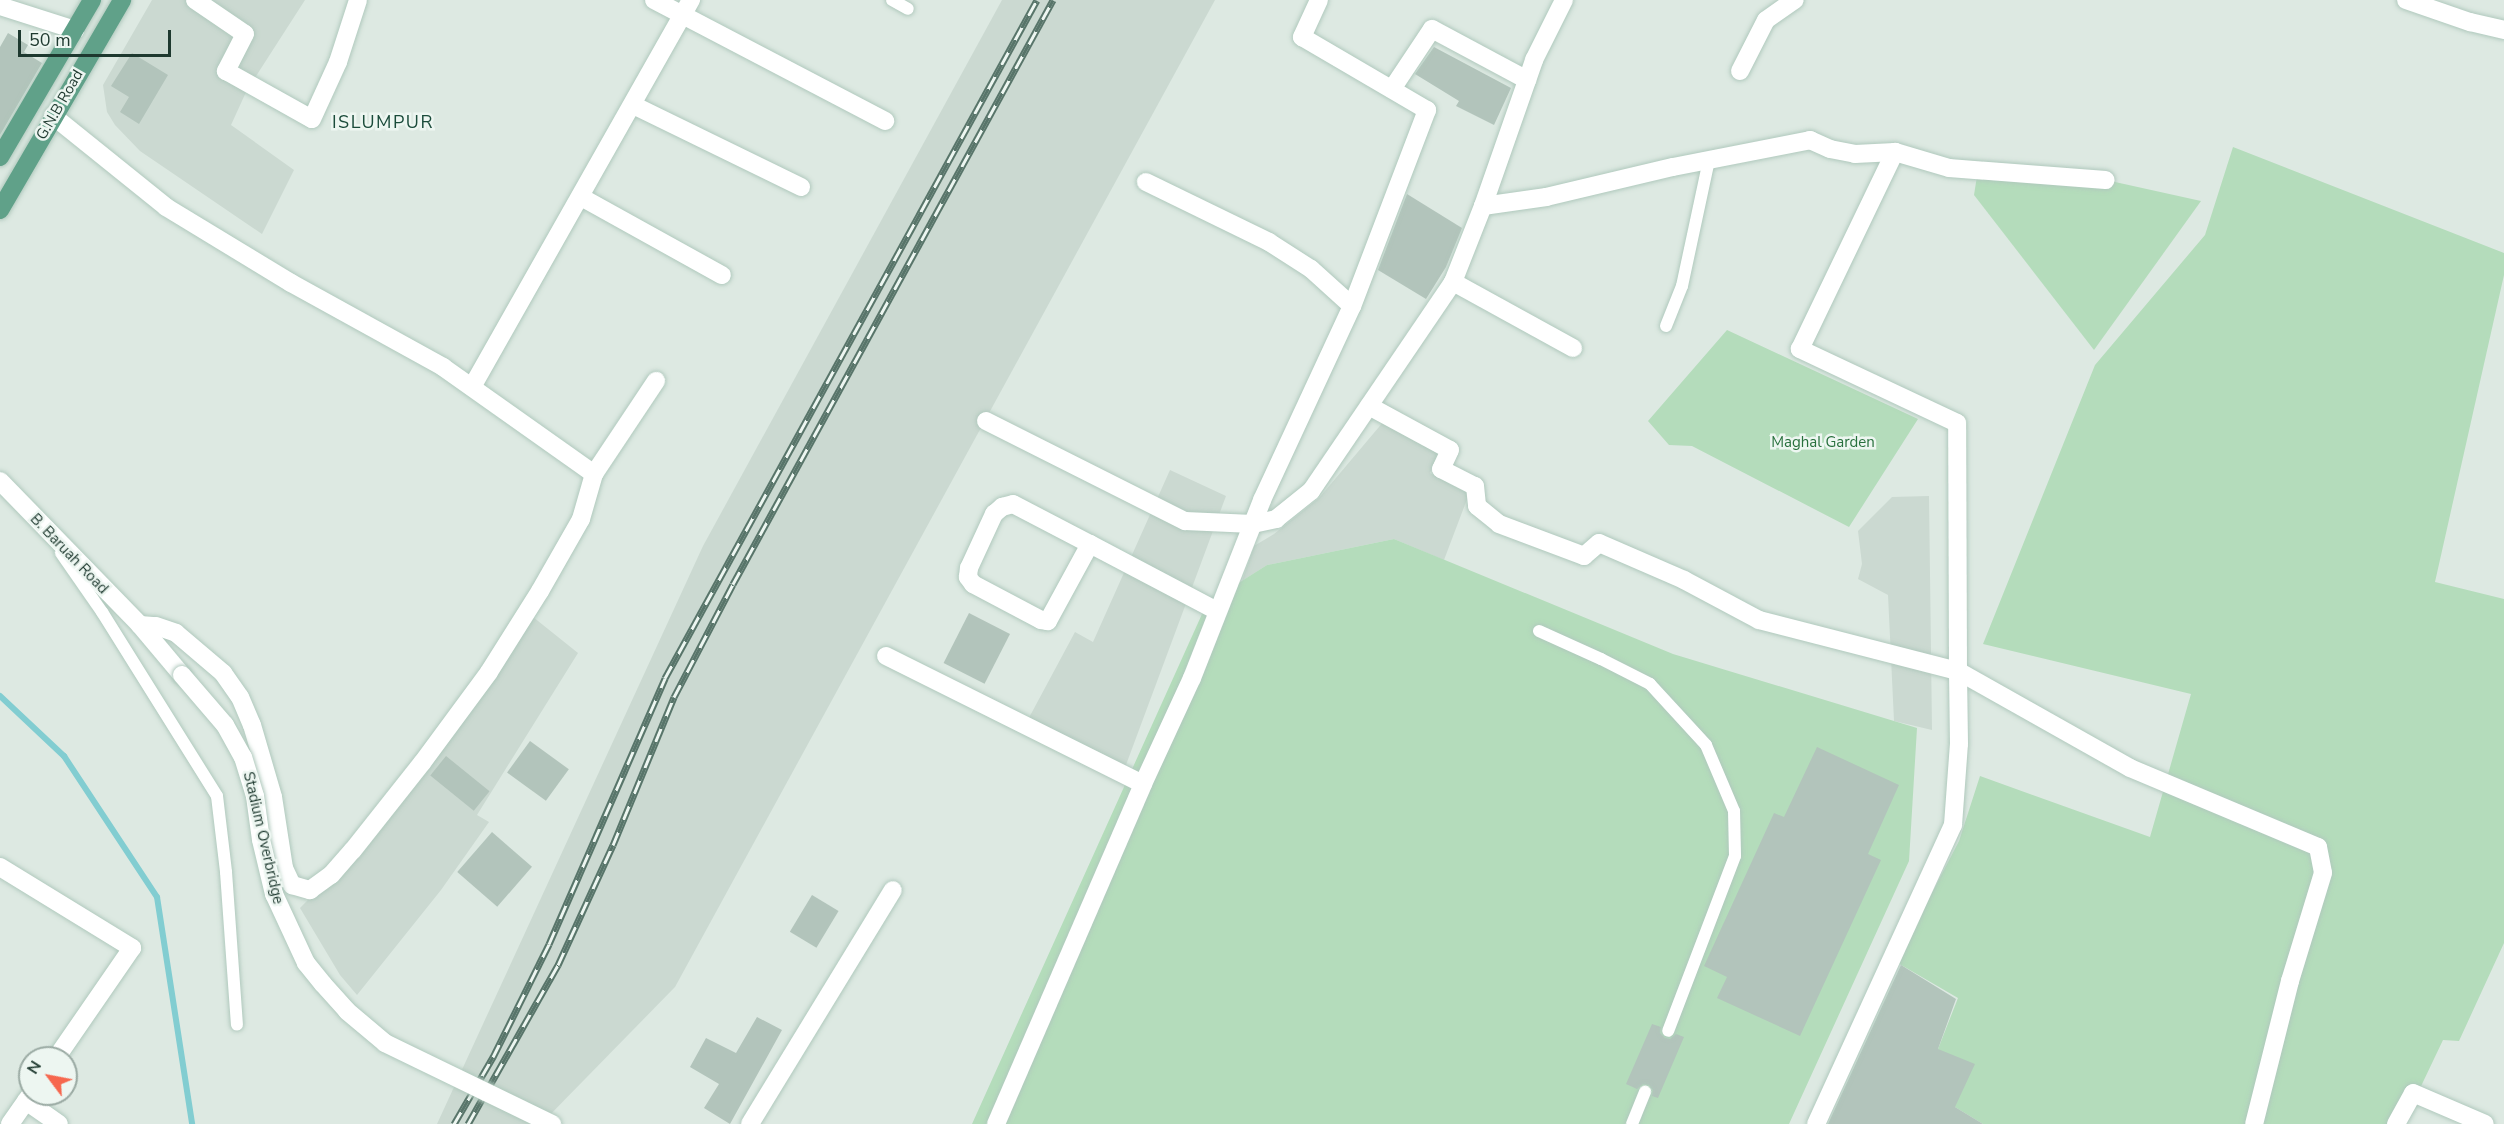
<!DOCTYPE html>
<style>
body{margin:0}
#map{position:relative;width:2504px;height:1124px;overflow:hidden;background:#dde9e2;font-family:"Nunito Sans",sans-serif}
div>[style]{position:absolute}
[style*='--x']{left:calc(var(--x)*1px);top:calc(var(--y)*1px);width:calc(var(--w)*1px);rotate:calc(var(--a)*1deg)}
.built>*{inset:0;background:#cbd9d1}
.green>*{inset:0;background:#b4dcbb}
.stream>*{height:6px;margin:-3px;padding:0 3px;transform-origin:3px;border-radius:3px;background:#82cdd1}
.building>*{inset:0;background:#b2c4bb;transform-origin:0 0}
.roads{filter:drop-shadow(0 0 2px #b0c9bd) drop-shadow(0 0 2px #b0c9bd)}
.lane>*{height:12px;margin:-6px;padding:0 6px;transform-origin:6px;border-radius:6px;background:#fff}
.street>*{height:18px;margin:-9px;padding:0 9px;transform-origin:9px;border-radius:9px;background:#fff}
.secondary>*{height:18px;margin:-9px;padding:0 9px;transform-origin:9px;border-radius:9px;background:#fff}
.primary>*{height:18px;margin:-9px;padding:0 9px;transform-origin:9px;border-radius:9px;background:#60a189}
.rail>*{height:7px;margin-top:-3.5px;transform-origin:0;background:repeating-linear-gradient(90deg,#edf6f1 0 14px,#58756a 0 28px);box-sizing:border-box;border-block:2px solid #58756a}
.bridges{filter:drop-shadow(0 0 2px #b0c9bd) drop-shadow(0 0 2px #b0c9bd)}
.secondary-bridge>*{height:18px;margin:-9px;padding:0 9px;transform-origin:9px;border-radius:9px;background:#fff}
span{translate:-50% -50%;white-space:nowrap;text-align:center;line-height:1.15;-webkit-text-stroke:5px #edf6f1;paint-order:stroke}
.street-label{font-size:15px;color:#1e392f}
.park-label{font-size:15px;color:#28703d}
.quarter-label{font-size:18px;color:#1a4b3a;letter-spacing:1.5px}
.north{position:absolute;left:18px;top:1046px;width:60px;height:60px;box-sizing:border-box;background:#edf6f1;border:2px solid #9aaaa3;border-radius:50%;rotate:302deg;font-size:16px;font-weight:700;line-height:24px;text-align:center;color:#1e392f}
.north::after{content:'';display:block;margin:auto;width:21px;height:27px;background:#f6674e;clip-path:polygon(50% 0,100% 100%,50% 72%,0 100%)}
.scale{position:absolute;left:18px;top:30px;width:153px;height:27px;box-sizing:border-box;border:3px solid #1e392f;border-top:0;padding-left:8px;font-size:18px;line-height:21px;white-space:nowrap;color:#1e392f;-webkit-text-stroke:4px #edf6f1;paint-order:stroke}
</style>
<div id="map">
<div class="built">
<i style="clip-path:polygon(152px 0,305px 0,247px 90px,231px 125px,294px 170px,262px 234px,140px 151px,115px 125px,107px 112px,103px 85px)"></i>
<i style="clip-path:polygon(1002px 0,1215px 0,675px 987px,541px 1124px,437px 1124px,703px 546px)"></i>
<i style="clip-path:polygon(1384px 421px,1439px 450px,1430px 473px,1469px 494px,1444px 560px,1394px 539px,1267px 565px,1242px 581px,1254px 546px,1274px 534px,1319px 498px)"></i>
<i style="clip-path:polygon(1170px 470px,1226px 496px,1120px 781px,1024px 727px,1075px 632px,1093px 642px)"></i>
<i style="clip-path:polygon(1929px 496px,1932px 730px,1894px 721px,1888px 595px,1858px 579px,1862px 564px,1858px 531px,1892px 497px)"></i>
<i style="clip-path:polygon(533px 617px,578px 653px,477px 815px,489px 822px,441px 890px,357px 995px,340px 975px,300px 908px,365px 842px)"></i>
</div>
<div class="green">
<i style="clip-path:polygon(2233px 147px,2504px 253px,2504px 275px,2435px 582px,2504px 599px,2504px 943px,2459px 1041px,2443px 1040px,2403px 1124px,1983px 1124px,1955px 1107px,1938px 1049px,1958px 998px,1896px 962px,1959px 841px,1980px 776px,2150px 837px,2191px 694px,1983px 644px,2095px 365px,2205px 235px)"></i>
<i style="clip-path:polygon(1978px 170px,2106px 180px,2201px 201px,2094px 350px,1974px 195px)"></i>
<i style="clip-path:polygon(1727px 330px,1918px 419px,1849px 527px,1692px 446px,1669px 445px,1648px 421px)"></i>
<i style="clip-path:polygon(1394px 539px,1673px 654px,1917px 728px,1909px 861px,1789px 1124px,972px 1124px,1207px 603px,1267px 565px)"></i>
</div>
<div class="stream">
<i style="--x:0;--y:696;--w:88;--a:43.2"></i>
<i style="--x:64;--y:756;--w:169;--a:56.6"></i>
<i style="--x:157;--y:897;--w:230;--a:81.2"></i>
</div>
<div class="building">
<i style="clip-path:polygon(8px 33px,28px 45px,24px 52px,42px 63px,0 135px,0 47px)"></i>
<i style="clip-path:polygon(1434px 47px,1511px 88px,1494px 125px,1456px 106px,1459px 101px,1415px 74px)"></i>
<i style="clip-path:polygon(132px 53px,168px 75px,139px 124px,120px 112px,129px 97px,111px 86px)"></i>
<i style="clip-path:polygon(1407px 194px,1462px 228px,1446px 267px,1426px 299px,1378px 270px)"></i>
<i style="left:969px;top:613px;width:46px;height:56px;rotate:27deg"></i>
<i style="left:530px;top:741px;width:48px;height:39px;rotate:36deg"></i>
<i style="clip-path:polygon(1817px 747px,1899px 785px,1868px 854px,1881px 860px,1800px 1036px,1717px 998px,1727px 977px,1704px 966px,1774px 813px,1784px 817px)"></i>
<i style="left:446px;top:756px;width:56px;height:25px;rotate:39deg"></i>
<i style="left:492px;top:832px;width:53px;height:53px;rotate:41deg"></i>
<i style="left:812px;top:895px;width:31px;height:43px;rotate:31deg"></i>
<i style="clip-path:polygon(1901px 965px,1956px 999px,1938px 1049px,1975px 1064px,1955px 1107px,1983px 1124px,1828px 1124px)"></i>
<i style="clip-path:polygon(757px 1017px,782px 1030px,730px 1124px,704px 1108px,719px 1084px,690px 1067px,706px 1038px,736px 1053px)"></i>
<i style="clip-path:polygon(1652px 1024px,1661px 1027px,1660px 1033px,1665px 1038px,1670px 1039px,1676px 1034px,1684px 1037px,1658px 1098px,1652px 1096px,1653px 1090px,1649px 1085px,1643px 1084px,1637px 1089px,1626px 1084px)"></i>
</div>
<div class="roads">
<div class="lane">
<i style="--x:892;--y:0;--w:18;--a:29"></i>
<i style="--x:1666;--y:326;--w:43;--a:-68.2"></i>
<i style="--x:1682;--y:286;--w:129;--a:-77.9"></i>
<i style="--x:61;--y:553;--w:72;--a:55.2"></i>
<i style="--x:102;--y:612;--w:217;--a:58"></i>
<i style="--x:217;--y:796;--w:77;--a:83.2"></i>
<i style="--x:226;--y:872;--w:153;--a:85.9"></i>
<i style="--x:1539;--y:631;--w:68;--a:24.3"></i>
<i style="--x:1601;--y:659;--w:55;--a:27"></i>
<i style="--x:1650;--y:684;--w:83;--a:47.4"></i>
<i style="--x:1706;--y:745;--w:72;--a:67"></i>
<i style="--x:1734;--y:811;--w:45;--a:88.7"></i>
<i style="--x:1735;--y:856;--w:187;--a:110.9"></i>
<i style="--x:1632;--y:1124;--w:35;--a:-68"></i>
</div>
<div class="street">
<i style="--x:195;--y:0;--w:60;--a:34.2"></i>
<i style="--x:245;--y:34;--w:42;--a:117.2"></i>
<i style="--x:226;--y:71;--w:98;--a:29.2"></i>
<i style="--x:312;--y:119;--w:63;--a:-65.5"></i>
<i style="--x:338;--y:62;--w:65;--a:-72.1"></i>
<i style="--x:654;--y:0;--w:261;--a:27.6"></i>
<i style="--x:1319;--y:0;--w:41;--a:114.7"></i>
<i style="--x:1302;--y:37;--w:145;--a:30.3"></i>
<i style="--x:1427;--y:110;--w:210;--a:110.9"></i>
<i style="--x:2406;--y:0;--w:68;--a:19"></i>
<i style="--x:2470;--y:22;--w:35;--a:13"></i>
<i style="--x:1740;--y:71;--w:57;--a:-63"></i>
<i style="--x:1766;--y:20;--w:35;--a:-35"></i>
<i style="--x:1392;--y:89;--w:72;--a:-56.3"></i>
<i style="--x:1432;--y:29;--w:108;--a:28.2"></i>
<i style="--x:633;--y:105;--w:187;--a:26"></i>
<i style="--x:53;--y:116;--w:145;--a:38.8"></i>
<i style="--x:166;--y:207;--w:146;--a:31.3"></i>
<i style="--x:291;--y:283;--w:174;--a:28.9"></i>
<i style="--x:443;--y:367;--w:185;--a:35.3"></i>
<i style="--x:581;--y:197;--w:161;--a:29"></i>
<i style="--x:1483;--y:206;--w:64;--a:-8.1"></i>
<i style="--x:1546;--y:197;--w:130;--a:-13.3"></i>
<i style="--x:1673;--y:167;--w:140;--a:-11.1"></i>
<i style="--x:1810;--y:140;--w:22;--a:24"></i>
<i style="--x:1830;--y:149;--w:25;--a:11"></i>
<i style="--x:1855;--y:154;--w:40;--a:-2.9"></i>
<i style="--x:1895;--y:152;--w:56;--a:16.5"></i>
<i style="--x:1949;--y:168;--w:157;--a:4.4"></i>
<i style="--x:1453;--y:282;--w:137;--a:28.8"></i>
<i style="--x:472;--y:387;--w:445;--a:-60.5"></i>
<i style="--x:1369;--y:406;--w:92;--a:28.5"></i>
<i style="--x:1450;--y:450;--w:21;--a:115"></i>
<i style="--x:1441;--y:469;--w:38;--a:27"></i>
<i style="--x:1475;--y:486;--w:20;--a:84"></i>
<i style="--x:1477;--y:506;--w:28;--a:39"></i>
<i style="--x:1499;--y:524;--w:91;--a:20.6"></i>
<i style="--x:1584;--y:556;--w:20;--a:-41"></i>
<i style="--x:1599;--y:543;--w:93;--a:23.5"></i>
<i style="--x:1684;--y:580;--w:85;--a:28.1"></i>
<i style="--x:1759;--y:620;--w:205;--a:14.4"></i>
<i style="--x:1958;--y:671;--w:248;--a:-90.2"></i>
<i style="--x:1957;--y:423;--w:174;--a:-154.8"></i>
<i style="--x:1800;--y:349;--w:219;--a:-64.3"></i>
<i style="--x:986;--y:421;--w:223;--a:26.7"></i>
<i style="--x:1185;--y:521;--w:68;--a:2.5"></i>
<i style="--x:1253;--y:524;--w:24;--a:-12"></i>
<i style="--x:1276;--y:519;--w:45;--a:-38.7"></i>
<i style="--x:1311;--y:491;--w:253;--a:-55.8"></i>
<i style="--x:1453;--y:282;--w:82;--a:-68.5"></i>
<i style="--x:1483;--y:206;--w:155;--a:-70.7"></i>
<i style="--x:1534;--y:60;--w:67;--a:-63.4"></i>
<i style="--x:1090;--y:544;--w:88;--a:118.6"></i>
<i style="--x:1048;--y:621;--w:7;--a:-172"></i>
<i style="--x:1041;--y:620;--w:77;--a:-152.1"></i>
<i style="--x:973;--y:584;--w:9;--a:-126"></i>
<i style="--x:968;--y:577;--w:9;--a:-84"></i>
<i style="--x:969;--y:568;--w:60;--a:-65.2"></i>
<i style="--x:994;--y:514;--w:11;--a:-41"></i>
<i style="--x:1002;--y:507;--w:11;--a:-15"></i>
<i style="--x:1013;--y:504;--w:87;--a:27.5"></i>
<i style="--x:1090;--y:544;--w:144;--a:27.8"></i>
<i style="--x:140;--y:625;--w:16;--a:4"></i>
<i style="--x:156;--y:626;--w:21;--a:19"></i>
<i style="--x:176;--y:633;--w:62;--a:40.4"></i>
<i style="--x:223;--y:673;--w:29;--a:55"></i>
<i style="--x:240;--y:697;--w:30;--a:67"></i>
<i style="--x:252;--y:725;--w:75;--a:73.7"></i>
<i style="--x:273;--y:797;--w:72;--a:81.2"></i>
<i style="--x:284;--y:868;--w:19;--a:65"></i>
<i style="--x:292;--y:885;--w:19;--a:16"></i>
<i style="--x:310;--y:890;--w:26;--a:-36"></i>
<i style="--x:331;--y:875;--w:33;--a:-49"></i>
<i style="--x:353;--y:850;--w:111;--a:-51.6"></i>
<i style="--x:422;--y:763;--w:113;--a:-53.6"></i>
<i style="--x:489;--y:672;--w:96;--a:-57.8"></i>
<i style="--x:540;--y:591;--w:83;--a:-60.3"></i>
<i style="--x:581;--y:519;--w:47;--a:-73.9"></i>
<i style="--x:594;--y:474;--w:112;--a:-56.3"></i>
<i style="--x:886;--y:656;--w:287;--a:26.5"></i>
<i style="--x:1143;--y:784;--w:117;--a:-65.2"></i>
<i style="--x:1192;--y:678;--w:191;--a:-68.5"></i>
<i style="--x:1262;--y:500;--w:214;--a:-65.1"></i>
<i style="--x:1352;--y:306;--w:55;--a:-137.9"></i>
<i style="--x:1311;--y:269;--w:50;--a:-147.3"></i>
<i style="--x:1269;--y:242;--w:137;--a:-154"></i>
<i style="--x:1958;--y:671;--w:197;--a:29.4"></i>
<i style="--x:2130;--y:768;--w:204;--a:22.8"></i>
<i style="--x:2318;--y:847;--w:26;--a:79"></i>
<i style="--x:2323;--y:873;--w:113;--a:107"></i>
<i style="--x:2290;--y:981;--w:147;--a:104.1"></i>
<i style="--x:0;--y:867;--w:155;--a:31.5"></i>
<i style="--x:132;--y:948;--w:134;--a:124.6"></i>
<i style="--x:26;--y:1101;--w:40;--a:34.9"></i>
<i style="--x:10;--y:1124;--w:37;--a:-55"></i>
<i style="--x:750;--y:1124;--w:274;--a:-58.6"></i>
<i style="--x:996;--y:1124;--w:370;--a:-66.6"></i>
<i style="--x:1816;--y:1124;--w:329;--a:-65.4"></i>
<i style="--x:1953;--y:825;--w:81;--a:-85.8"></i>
<i style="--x:1959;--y:744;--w:73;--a:-90.8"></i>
<i style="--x:2396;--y:1124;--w:35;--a:-61"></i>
<i style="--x:2413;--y:1093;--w:78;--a:23.3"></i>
</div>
<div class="secondary">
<i style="--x:0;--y:6;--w:79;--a:17.7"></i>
<i style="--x:0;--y:481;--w:201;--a:45.8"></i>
<i style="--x:140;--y:625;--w:65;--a:50"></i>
</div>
<div class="primary">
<i style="--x:0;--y:157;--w:182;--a:-59.6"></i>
<i style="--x:0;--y:210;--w:243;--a:-59.8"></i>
</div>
</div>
<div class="rail">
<i style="--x:454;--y:1124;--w:78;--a:-59.8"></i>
<i style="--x:493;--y:1057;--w:126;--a:-63.6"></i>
<i style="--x:549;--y:944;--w:290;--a:-66.4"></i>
<i style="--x:665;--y:678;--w:773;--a:-61.25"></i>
<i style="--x:468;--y:1124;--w:183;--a:-60.5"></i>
<i style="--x:558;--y:965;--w:132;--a:-65.4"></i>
<i style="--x:613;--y:845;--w:160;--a:-67.6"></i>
<i style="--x:674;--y:697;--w:127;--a:-62.4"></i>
<i style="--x:733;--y:584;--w:666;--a:-61.28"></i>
</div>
<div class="bridges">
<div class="secondary-bridge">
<i style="--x:182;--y:675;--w:66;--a:49.3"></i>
<i style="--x:225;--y:725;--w:37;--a:61"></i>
<i style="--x:243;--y:757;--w:41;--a:72.9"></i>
<i style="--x:255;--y:796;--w:44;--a:82.2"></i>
<i style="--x:261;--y:840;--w:56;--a:76.5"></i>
<i style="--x:274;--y:894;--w:76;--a:65.1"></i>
<i style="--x:306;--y:963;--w:27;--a:51"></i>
<i style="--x:323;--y:984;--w:36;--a:48"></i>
<i style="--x:347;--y:1011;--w:50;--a:40.1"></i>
<i style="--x:385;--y:1043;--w:186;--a:25.9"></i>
</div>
</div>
<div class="street-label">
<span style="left:60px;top:105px;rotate:-60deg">G.N.B Road</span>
<span style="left:69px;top:554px;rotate:46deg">B. Baruah Road</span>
<span style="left:263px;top:838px;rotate:77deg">Stadium Overbridge</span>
</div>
<div class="park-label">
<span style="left:1823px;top:443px">Maghal Garden</span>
</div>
<div class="quarter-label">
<span style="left:383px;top:122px">ISLUMPUR</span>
</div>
<div class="north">N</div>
<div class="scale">50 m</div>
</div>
